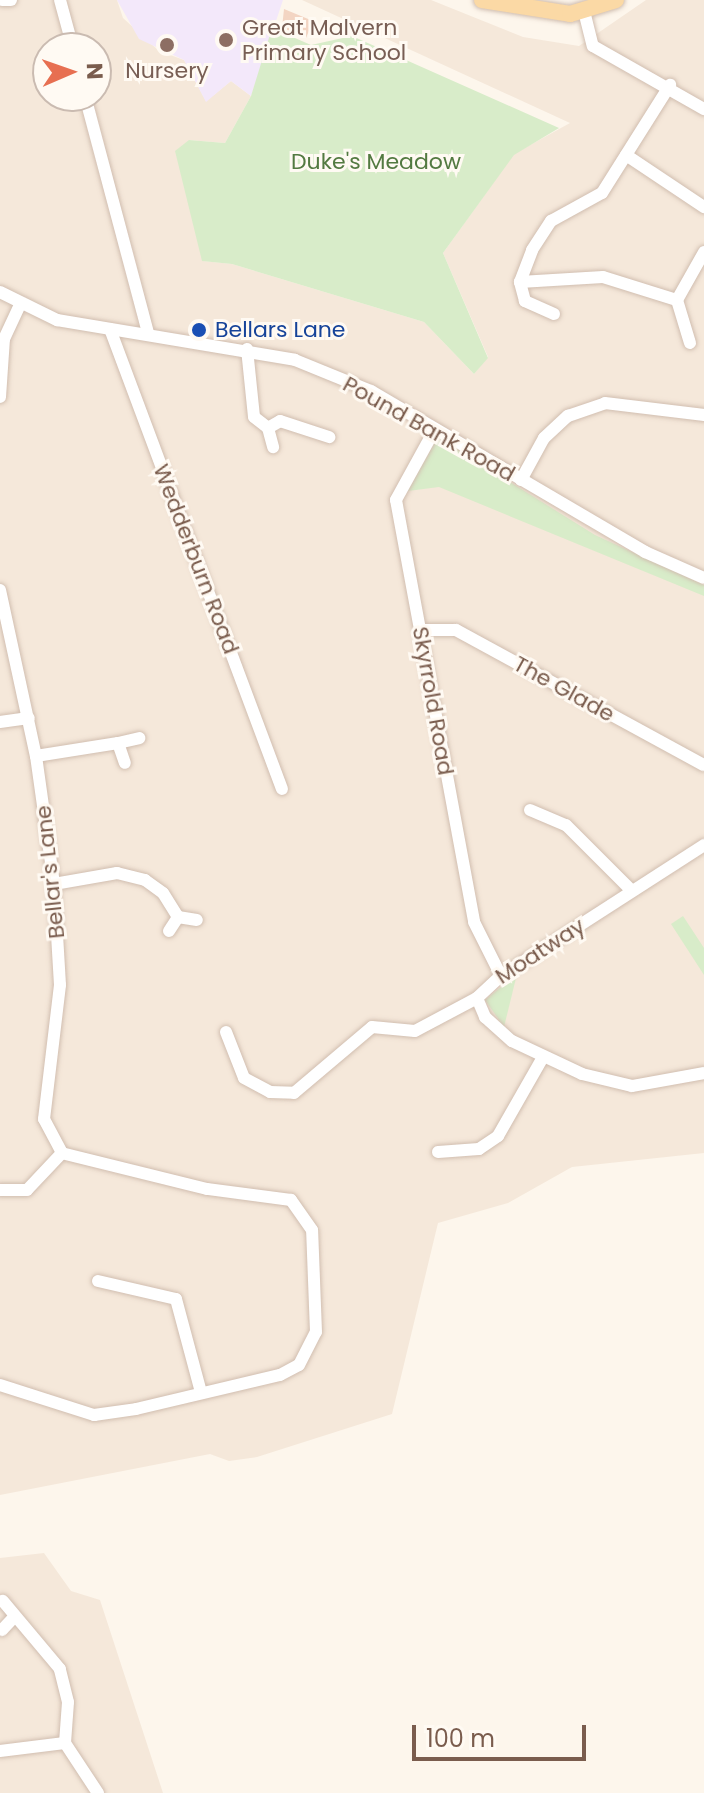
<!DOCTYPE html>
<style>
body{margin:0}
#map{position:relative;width:704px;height:1793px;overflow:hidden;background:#fdf6ec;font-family:Poppins,sans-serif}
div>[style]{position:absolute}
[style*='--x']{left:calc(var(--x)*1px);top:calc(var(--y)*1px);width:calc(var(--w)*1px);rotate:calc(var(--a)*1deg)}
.residential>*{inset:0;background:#f5e8da}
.education>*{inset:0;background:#f3e8fa}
.green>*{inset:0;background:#d8ecc9}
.building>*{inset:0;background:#f3d5c3}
.roads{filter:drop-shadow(0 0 2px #d1beb0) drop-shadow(0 0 2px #d1beb0)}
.minor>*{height:12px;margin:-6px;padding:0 6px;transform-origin:6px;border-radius:6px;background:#fff}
.major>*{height:16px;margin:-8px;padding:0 8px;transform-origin:8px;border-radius:8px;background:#fbd9a5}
.dots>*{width:22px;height:22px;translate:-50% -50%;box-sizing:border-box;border:4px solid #fffaf3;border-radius:50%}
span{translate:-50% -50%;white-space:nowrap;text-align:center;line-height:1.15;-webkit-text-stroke:6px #fffaf3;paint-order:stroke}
.education-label{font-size:22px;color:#785e54}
.left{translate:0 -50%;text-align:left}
.park-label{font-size:22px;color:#537a41}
.transit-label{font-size:22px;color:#164399}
.street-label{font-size:22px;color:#7a5c4d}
.north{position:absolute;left:32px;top:32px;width:80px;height:80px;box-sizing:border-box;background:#fffaf3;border:2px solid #cabbb1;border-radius:50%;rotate:88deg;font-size:22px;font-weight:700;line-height:32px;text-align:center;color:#7a5c4d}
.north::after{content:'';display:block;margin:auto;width:28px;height:36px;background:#e76f51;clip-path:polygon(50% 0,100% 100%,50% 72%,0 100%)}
.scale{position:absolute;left:412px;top:1725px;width:174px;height:36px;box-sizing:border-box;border:4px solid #7a5c4d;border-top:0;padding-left:10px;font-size:24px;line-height:28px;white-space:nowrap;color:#7a5c4d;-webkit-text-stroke:6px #fffaf3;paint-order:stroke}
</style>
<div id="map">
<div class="residential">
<i style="clip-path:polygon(evenodd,0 0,117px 0,123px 18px,159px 51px,184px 60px,206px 101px,231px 81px,251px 96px,225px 143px,189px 140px,203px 261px,232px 264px,424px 322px,474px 374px,488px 357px,443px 253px,514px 154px,570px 123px,302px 0,431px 0,523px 37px,579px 46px,646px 0,704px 0,704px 1153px,572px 1167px,508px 1203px,438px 1223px,392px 1414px,257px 1457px,229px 1461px,210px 1454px,0 1495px,0 0,48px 48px,96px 48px,96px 96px,48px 96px,48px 48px)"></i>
<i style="clip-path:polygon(44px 1553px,71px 1591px,100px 1600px,163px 1793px,0 1793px,0 1558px)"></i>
</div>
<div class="education">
<i style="clip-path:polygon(117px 0,283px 0,251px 96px,231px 81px,206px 102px,184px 60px,139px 39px)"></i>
</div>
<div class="green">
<i style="clip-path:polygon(272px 28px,311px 45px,352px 36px,559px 128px,514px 155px,443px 253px,488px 358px,474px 374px,424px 322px,232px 264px,202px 261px,175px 151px,189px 140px,225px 143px,251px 96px)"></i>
<i style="clip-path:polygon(438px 437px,595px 535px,704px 585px,704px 596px,439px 487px,408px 491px)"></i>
<i style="clip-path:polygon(683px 916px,704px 948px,704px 975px,671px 924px)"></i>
<i style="clip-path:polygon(517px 974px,504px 1027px,485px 1000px)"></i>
</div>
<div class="building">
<i style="clip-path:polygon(284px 9px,313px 21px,306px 38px,282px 28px)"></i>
</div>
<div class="roads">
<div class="minor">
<i style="--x:2;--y:0;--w:9;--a:0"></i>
<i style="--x:60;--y:0;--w:50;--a:74.8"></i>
<i style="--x:584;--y:11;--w:36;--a:76"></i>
<i style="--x:593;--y:46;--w:128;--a:29.6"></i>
<i style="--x:85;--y:96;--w:245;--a:75.1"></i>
<i style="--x:626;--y:155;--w:94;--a:33.7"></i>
<i style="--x:520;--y:282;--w:83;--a:-3.4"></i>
<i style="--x:603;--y:277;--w:77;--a:17.3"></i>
<i style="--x:0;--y:292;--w:64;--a:26.2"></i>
<i style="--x:57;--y:320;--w:241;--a:9.5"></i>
<i style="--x:295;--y:360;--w:82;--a:22.2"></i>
<i style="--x:371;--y:391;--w:318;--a:30.4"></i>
<i style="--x:645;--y:552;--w:64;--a:23.8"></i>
<i style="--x:554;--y:314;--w:32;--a:-156"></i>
<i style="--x:525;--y:301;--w:20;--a:-105"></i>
<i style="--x:520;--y:282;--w:34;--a:-69"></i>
<i style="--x:532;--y:250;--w:35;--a:-57"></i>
<i style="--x:551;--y:221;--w:58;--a:-28.8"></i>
<i style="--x:602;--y:193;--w:128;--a:-57.8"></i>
<i style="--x:110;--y:329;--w:491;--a:69.5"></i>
<i style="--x:690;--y:343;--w:45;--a:-106.8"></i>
<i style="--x:677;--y:300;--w:55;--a:-60.6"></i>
<i style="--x:247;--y:349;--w:68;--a:84.1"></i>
<i style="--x:254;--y:417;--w:18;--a:38"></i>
<i style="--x:268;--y:428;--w:20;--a:75"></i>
<i style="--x:0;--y:397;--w:58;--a:-86.1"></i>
<i style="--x:4;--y:339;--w:35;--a:-65"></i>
<i style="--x:268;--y:428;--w:14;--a:-30"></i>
<i style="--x:280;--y:421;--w:52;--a:18.1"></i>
<i style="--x:435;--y:429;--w:81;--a:118.8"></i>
<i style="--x:396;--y:500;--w:429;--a:79.5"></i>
<i style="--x:474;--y:922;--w:60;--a:63.4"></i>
<i style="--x:521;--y:480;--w:48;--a:-61.3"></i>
<i style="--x:544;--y:438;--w:33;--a:-43"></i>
<i style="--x:568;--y:416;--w:39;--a:-19"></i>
<i style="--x:605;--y:403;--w:100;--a:6.9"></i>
<i style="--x:0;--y:590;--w:170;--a:77.8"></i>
<i style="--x:36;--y:756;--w:129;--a:82"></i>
<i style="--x:54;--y:884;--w:101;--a:86.6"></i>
<i style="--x:60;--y:985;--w:135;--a:96.8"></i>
<i style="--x:44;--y:1119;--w:38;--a:62"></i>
<i style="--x:420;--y:630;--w:36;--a:0"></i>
<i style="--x:456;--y:630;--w:282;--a:28.6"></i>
<i style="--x:0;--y:722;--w:29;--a:-8"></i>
<i style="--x:118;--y:743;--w:22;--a:-13"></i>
<i style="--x:36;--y:756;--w:83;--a:-9"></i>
<i style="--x:118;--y:743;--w:21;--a:71"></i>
<i style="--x:530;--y:810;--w:39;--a:23"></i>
<i style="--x:566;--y:825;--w:93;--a:45"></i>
<i style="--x:54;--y:884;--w:64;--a:-9.9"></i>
<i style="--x:117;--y:873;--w:29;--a:14"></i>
<i style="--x:145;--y:880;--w:22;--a:36"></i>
<i style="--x:163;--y:893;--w:28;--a:58"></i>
<i style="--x:178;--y:917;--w:19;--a:9"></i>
<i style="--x:169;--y:931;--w:17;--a:-57"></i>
<i style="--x:477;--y:998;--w:21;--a:67"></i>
<i style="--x:485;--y:1017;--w:36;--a:42"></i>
<i style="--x:512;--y:1041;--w:77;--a:25.2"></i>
<i style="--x:582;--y:1074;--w:51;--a:13.5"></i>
<i style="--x:632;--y:1086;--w:73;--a:-10.2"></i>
<i style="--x:226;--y:1032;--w:49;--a:68.6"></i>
<i style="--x:244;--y:1078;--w:30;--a:28"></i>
<i style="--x:270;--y:1092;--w:24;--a:2"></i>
<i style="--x:294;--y:1093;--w:102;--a:-40.2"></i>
<i style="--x:372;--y:1027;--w:43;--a:5.3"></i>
<i style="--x:415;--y:1031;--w:70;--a:-28"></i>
<i style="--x:477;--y:998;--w:33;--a:-43"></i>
<i style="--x:501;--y:976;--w:242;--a:-32.8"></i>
<i style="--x:438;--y:1152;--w:41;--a:-4.2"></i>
<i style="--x:479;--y:1149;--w:23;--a:-34"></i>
<i style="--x:498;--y:1136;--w:89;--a:-60.3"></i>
<i style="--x:0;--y:1190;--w:27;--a:0"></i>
<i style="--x:27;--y:1190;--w:51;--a:-46.6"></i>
<i style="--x:98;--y:1281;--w:80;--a:13"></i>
<i style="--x:176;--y:1299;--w:96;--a:75"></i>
<i style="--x:0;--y:1385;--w:99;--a:17.7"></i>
<i style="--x:94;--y:1415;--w:42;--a:-8.1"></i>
<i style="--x:136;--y:1409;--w:148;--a:-13.3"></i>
<i style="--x:280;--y:1375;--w:21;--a:-28"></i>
<i style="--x:299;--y:1365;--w:37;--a:-63"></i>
<i style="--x:316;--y:1332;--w:102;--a:-92.2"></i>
<i style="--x:312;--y:1230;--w:37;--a:-125"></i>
<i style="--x:291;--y:1200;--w:85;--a:-172.5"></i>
<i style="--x:207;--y:1189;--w:149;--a:-166.1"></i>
<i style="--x:2;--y:1630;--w:16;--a:-47"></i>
<i style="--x:65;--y:1743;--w:60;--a:56.6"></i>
<i style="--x:0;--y:1751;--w:65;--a:-7"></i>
<i style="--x:65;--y:1743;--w:41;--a:-85.8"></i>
<i style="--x:68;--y:1702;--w:34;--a:-104"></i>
<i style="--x:60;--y:1669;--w:89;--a:-130"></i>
</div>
<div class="major">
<i style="--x:482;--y:0;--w:89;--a:9"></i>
<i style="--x:570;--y:14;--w:48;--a:-16.9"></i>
</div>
</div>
<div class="dots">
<i style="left:226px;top:40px;background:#8d6e63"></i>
<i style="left:167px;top:45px;background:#8d6e63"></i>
<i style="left:199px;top:330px;background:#1a4fb4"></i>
</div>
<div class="education-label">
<span class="left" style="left:242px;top:40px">Great Malvern<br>Primary School</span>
<span style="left:167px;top:71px">Nursery</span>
</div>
<div class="park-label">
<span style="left:376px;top:162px">Duke's Meadow</span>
</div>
<div class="transit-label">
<span class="left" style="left:215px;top:330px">Bellars Lane</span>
</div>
<div class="street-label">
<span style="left:429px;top:429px;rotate:29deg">Pound Bank Road</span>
<span style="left:196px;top:559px;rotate:69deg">Wedderburn Road</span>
<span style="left:564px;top:689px;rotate:29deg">The Glade</span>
<span style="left:433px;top:701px;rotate:80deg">Skyrrold Road</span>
<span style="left:50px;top:872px;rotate:-96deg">Bellar's Lane</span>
<span style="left:540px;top:951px;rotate:-33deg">Moatway</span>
</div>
<div class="north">N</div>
<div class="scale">100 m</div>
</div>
